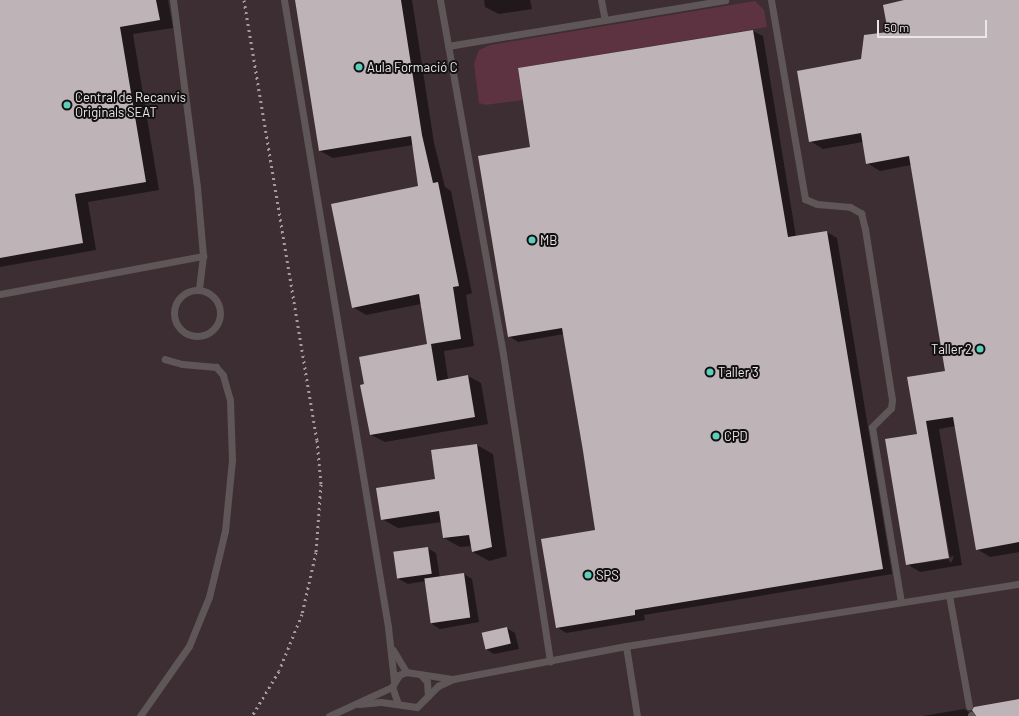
<!DOCTYPE html>
<meta charset="utf-8">
<style>
body{margin:0}
#map{position:relative;width:1019px;height:716px;overflow:hidden;background:#2e2628;font-family:Barlow,sans-serif}
div>[style]{position:absolute}
[style*='--x']{left:calc(var(--x)*1px);top:calc(var(--y)*1px);width:calc(var(--w)*1px);rotate:calc(var(--a)*1deg)}
.built>*{inset:0;background:#3d2e33;transform-origin:0 0}
.green>*{inset:0;background:#5d3241}
.shadow>*{inset:0;background:#0007}
.building>*{inset:0;background:#beb3b6;transform-origin:0 0}
.lane>*{height:7px;margin:-3.5px;padding:0 3.5px;transform-origin:3.5px;border-radius:3.5px;background:#5f5658}
.lane>.ring{margin:-3.5px;padding:0;box-sizing:content-box;background:none;border:7px solid #5f5658;border-radius:50%}
.rail>*{height:3px;margin-top:-1.5px;transform-origin:0;background:repeating-linear-gradient(90deg,#a29c9d 0 2px,transparent 0 6px)}
.dots>*{width:11px;height:11px;translate:-50% -50%;box-sizing:border-box;border:2px solid #131011;border-radius:50%}
span{translate:-50% -50%;white-space:nowrap;text-align:center;line-height:1.15;-webkit-text-stroke:4px #131011;paint-order:stroke}
.poi-label{font-size:13px;color:#ebe6e7}
.left{translate:0 -50%;text-align:left}
.right{translate:-100% -50%;text-align:right}
.scale{position:absolute;left:877px;top:20px;width:110px;height:18px;box-sizing:border-box;border:2px solid #ebe6e7;border-top:0;padding-left:5px;font-size:12px;line-height:14px;white-space:nowrap;color:#ebe6e7;-webkit-text-stroke:3px #131011;paint-order:stroke}
</style>
<div id="map">
<div class="built">
<i style="left:0;top:0;width:1019px;height:716px"></i>
</div>
<div class="green">
<i style="clip-path:polygon(755px 1px,764px 10px,767px 27px,518px 68px,523px 100px,485px 105px,479px 103px,474px 64px,479px 50px,490px 45px)"></i>
</div>
<div class="shadow">
<i style="clip-path:polygon(0 0,168px 0,173px 28px,133px 34px,159px 190px,88px 202px,96px 250px,0 267px)"></i>
<i style="clip-path:polygon(296px 0,412px 0,434px 143px,445px 187px,451px 191px,472px 293px,466px 295px,474px 346px,444px 351px,448px 379px,468px 376px,481px 383px,488px 424px,385px 442px,371px 435px,365px 385px,428px 345px,421px 304px,366px 315px,353px 307px,419px 187px,413px 145px,333px 158px,320px 151px)"></i>
<i style="clip-path:polygon(484px 0,530px 0,532px 9px,499px 14px,485px 7px)"></i>
<i style="clip-path:polygon(evenodd,917px 0,1019px 0,1019px 552px,990px 557px,977px 549px,956px 426px,939px 429px,962px 565px,920px 572px,907px 564px,918px 434px,947px 372px,911px 165px,880px 171px,867px 163px,863px 142px,823px 149px,810px 141px,862px 60px,917px 0,929px 441px,950px 557px,954px 556px,951px 563px,948px 559px,917px 564px,929px 441px)"></i>
<i style="clip-path:polygon(753px 31px,763px 36px,796px 237px,827px 232px,837px 238px,892px 574px,644px 615px,645px 620px,566px 633px,557px 627px,597px 531px,564px 334px,518px 342px,509px 336px,531px 148px)"></i>
<i style="clip-path:polygon(477px 445px,493px 454px,507px 556px,489px 561px,473px 552px,472px 546px,460px 547px,444px 538px,442px 522px,398px 528px,382px 519px,436px 480px,432px 451px)"></i>
<i style="clip-path:polygon(427px 548px,436px 553px,440px 578px,464px 574px,472px 579px,479px 622px,440px 629px,432px 624px,426px 581px,408px 584px,399px 579px)"></i>
<i style="clip-path:polygon(507px 628px,515px 633px,519px 649px,494px 654px,486px 649px)"></i>
<i style="clip-path:polygon(1019px 700px,1019px 716px,923px 716px,964px 709px,975px 716px,975px 708px)"></i>
</div>
<div class="building">
<i style="clip-path:polygon(0 0,156px 0,160px 20px,120px 27px,146px 182px,75px 194px,83px 243px,0 258px)"></i>
<i style="clip-path:polygon(295px 0,401px 0,422px 135px,433px 183px,438px 182px,459px 286px,453px 287px,461px 339px,431px 344px,437px 381px,468px 375px,475px 417px,370px 435px,360px 385px,364px 384px,359px 357px,427px 344px,419px 294px,352px 308px,331px 204px,418px 186px,411px 136px,319px 151px)"></i>
<i style="clip-path:polygon(904px 0,1019px 0,1019px 542px,976px 550px,953px 417px,926px 421px,949px 558px,906px 565px,885px 439px,917px 434px,907px 377px,945px 371px,909px 156px,866px 164px,861px 133px,809px 142px,797px 71px,861px 59px,864px 35px,888px 32px,883px 5px)"></i>
<i style="clip-path:polygon(753px 30px,788px 237px,827px 231px,883px 569px,635px 610px,635px 615px,556px 628px,541px 539px,595px 530px,583px 451px,562px 328px,508px 337px,478px 156px,530px 147px,518px 68px)"></i>
<i style="clip-path:polygon(477px 444px,492px 547px,472px 552px,469px 535px,443px 538px,439px 511px,381px 520px,376px 488px,435px 479px,431px 450px)"></i>
<i style="left:428px;top:547px;width:27px;height:35px;rotate:82deg"></i>
<i style="left:464px;top:573px;width:45px;height:40px;rotate:82deg"></i>
<i style="left:507px;top:627px;width:17px;height:26px;rotate:77deg"></i>
<i style="clip-path:polygon(1019px 699px,1019px 716px,976px 716px,972px 710px,974px 707px)"></i>
</div>
<div class="lane">
<i style="--x:173;--y:0;--w:189;--a:82.7"></i>
<i style="--x:197;--y:187;--w:69;--a:85"></i>
<i style="--x:203;--y:256;--w:34;--a:97"></i>
<i style="--x:284;--y:0;--w:636;--a:80.58"></i>
<i style="--x:388;--y:627;--w:54;--a:83.7"></i>
<i style="--x:440;--y:0;--w:360;--a:79.9"></i>
<i style="--x:503;--y:354;--w:311;--a:81.3"></i>
<i style="--x:601;--y:0;--w:20;--a:79"></i>
<i style="--x:771;--y:0;--w:202;--a:80.3"></i>
<i style="--x:805;--y:199;--w:13;--a:23"></i>
<i style="--x:817;--y:204;--w:33;--a:5"></i>
<i style="--x:850;--y:207;--w:13;--a:29"></i>
<i style="--x:861;--y:213;--w:16;--a:76"></i>
<i style="--x:865;--y:229;--w:173;--a:81"></i>
<i style="--x:892;--y:400;--w:8;--a:97"></i>
<i style="--x:891;--y:408;--w:27;--a:135"></i>
<i style="--x:872;--y:427;--w:177;--a:80.6"></i>
<i style="--x:448;--y:46;--w:281;--a:-9.4"></i>
<i class="ring" style="left:174px;top:290px;width:39px;height:39px"></i>
<i style="--x:0;--y:294;--w:207;--a:-10.6"></i>
<i style="--x:949;--y:595;--w:113;--a:79.8"></i>
<i style="--x:626;--y:646;--w:71;--a:81.1"></i>
<i style="--x:393;--y:650;--w:26;--a:59"></i>
<i style="--x:421;--y:675;--w:9;--a:49"></i>
<i style="--x:427;--y:682;--w:14;--a:86"></i>
<i style="--x:359;--y:704;--w:22;--a:-5"></i>
<i style="--x:381;--y:702;--w:36;--a:8"></i>
<i style="--x:417;--y:707;--w:30;--a:-45"></i>
<i style="--x:438;--y:686;--w:17;--a:-25"></i>
<i style="--x:398;--y:704;--w:18;--a:-109"></i>
<i style="--x:392;--y:687;--w:14;--a:-60"></i>
<i style="--x:399;--y:675;--w:8;--a:-23"></i>
<i style="--x:406;--y:672;--w:48;--a:8.5"></i>
<i style="--x:453;--y:679;--w:176;--a:-10.8"></i>
<i style="--x:626;--y:646;--w:398;--a:-9"></i>
<i style="--x:971;--y:715;--w:1;--a:90"></i>
<i style="--x:140;--y:716;--w:85;--a:-55"></i>
<i style="--x:189;--y:646;--w:53;--a:-67.8"></i>
<i style="--x:209;--y:597;--w:68;--a:-76.4"></i>
<i style="--x:225;--y:531;--w:71;--a:-84.4"></i>
<i style="--x:232;--y:460;--w:60;--a:-91.9"></i>
<i style="--x:230;--y:400;--w:26;--a:-106"></i>
<i style="--x:223;--y:375;--w:11;--a:-131"></i>
<i style="--x:216;--y:367;--w:34;--a:-175"></i>
<i style="--x:182;--y:364;--w:18;--a:-164"></i>
<i style="--x:329;--y:716;--w:69;--a:-24.7"></i>
</div>
<div class="rail">
<i style="--x:244;--y:0;--w:446;--a:80.6"></i>
<i style="--x:317;--y:440;--w:44;--a:84.8"></i>
<i style="--x:321;--y:484;--w:68;--a:94.2"></i>
<i style="--x:316;--y:552;--w:64;--a:102.7"></i>
<i style="--x:302;--y:614;--w:61;--a:112"></i>
<i style="--x:279;--y:671;--w:52;--a:121"></i>
</div>
<div class="dots">
<i style="left:359px;top:67px;background:#5dceb9"></i>
<i style="left:67px;top:105px;background:#5dceb9"></i>
<i style="left:532px;top:240px;background:#5dceb9"></i>
<i style="left:980px;top:349px;background:#5dceb9"></i>
<i style="left:710px;top:372px;background:#5dceb9"></i>
<i style="left:716px;top:436px;background:#5dceb9"></i>
<i style="left:588px;top:575px;background:#5dceb9"></i>
</div>
<div class="poi-label">
<span class="left" style="left:367px;top:67px">Aula Formació C</span>
<span class="left" style="left:75px;top:105px">Central de Recanvis<br>Originals SEAT</span>
<span class="left" style="left:540px;top:240px">MB</span>
<span class="right" style="left:972px;top:349px">Taller 2</span>
<span class="left" style="left:718px;top:372px">Taller 3</span>
<span class="left" style="left:724px;top:436px">CPD</span>
<span class="left" style="left:596px;top:575px">SPS</span>
</div>
<div class="scale">50 m</div>
</div>
